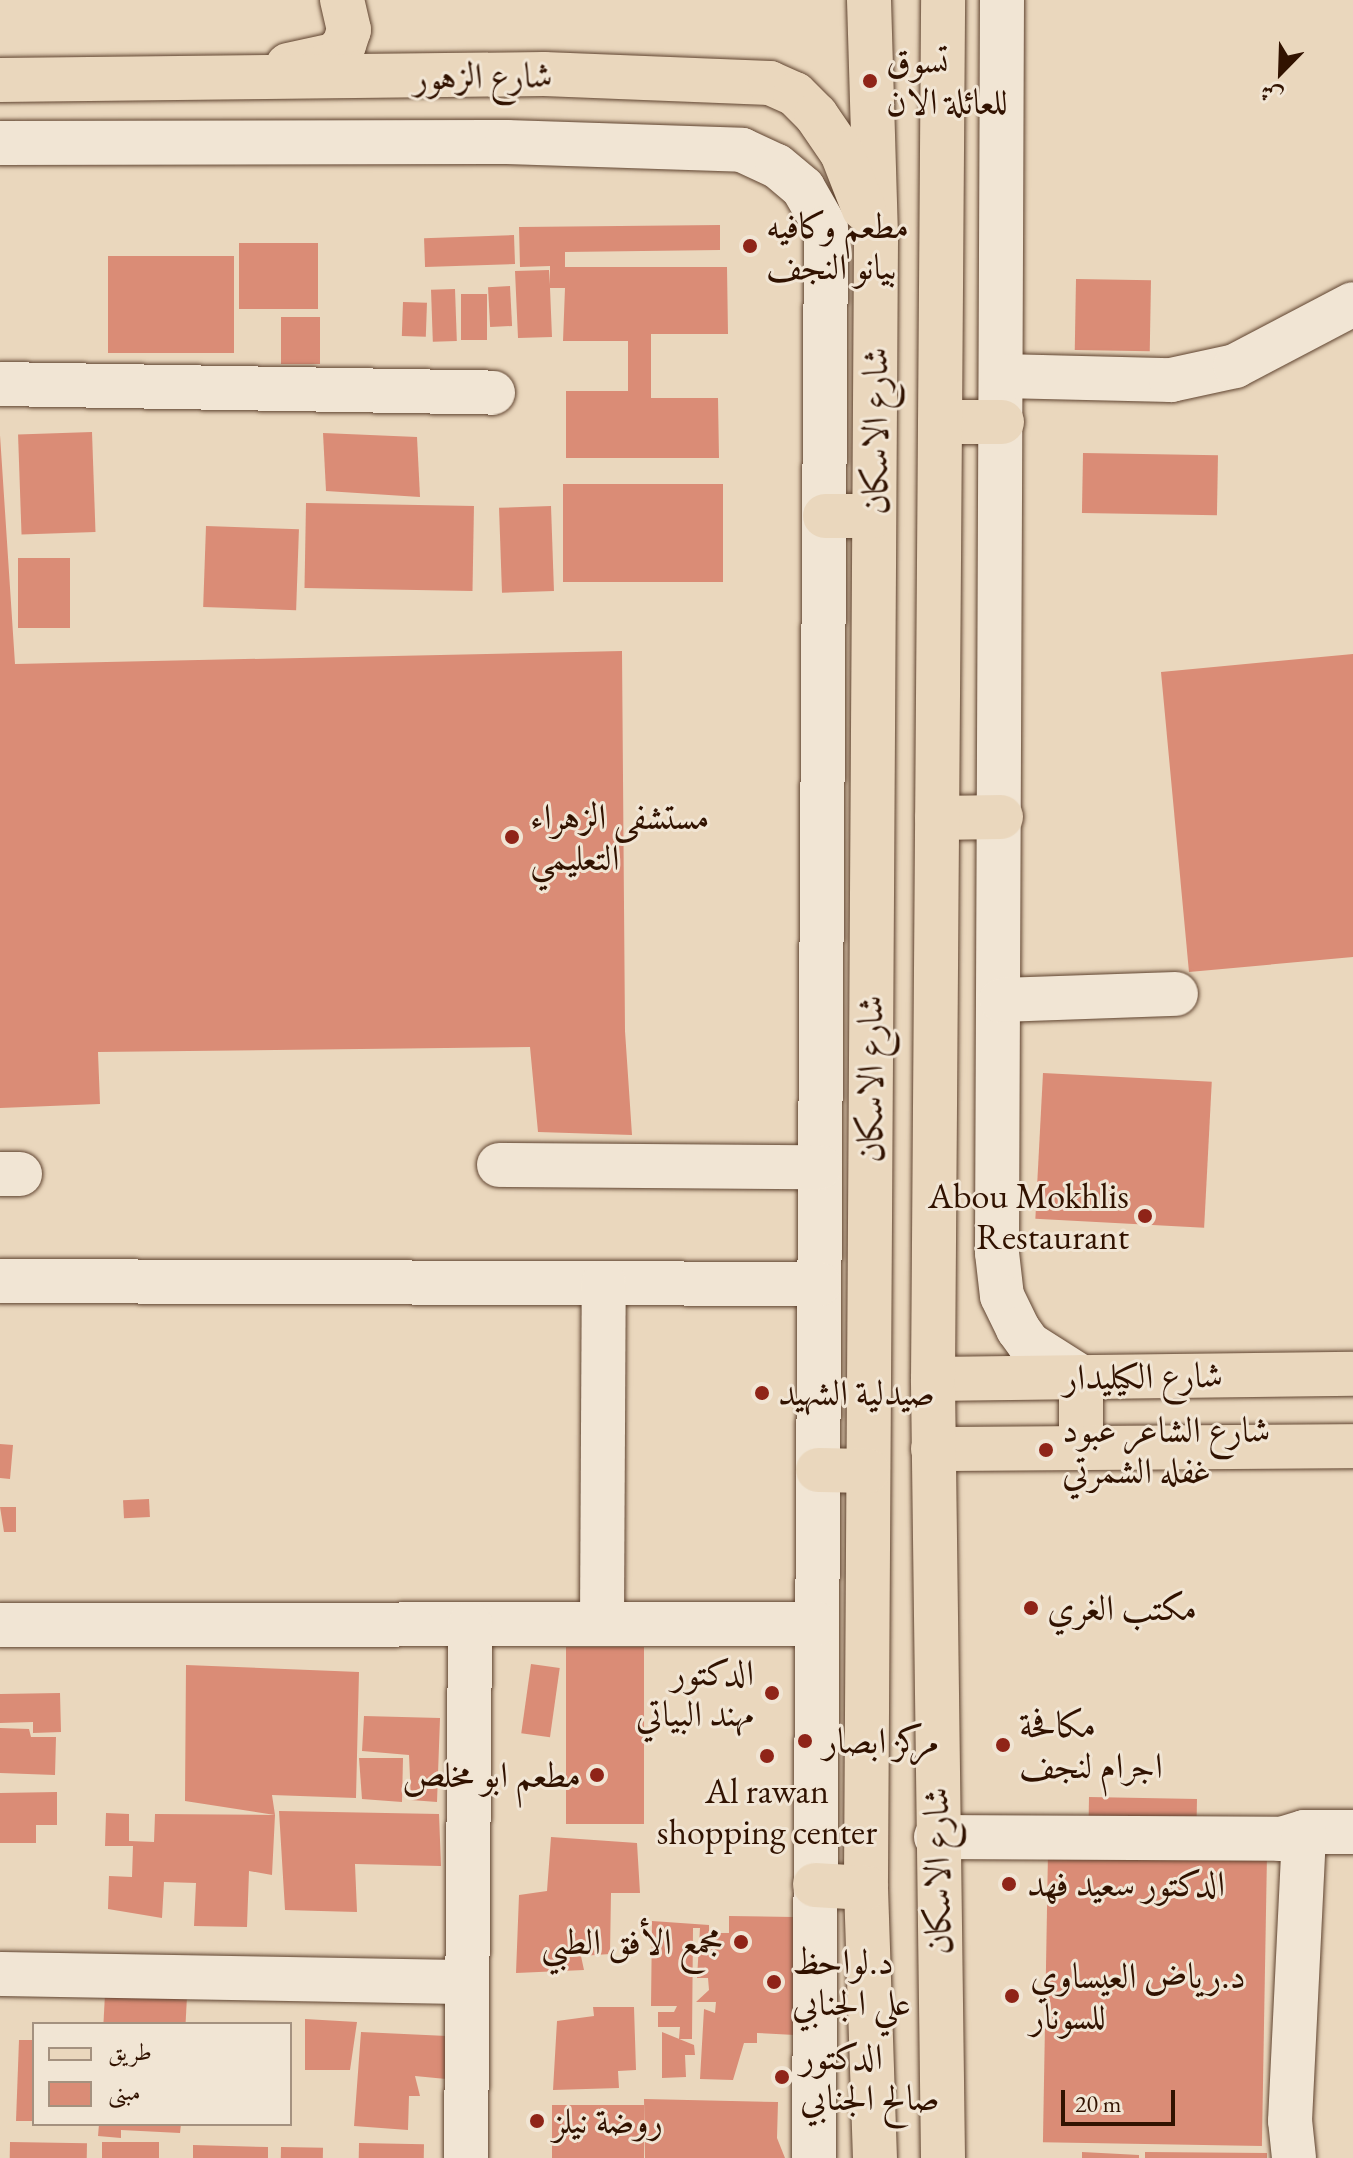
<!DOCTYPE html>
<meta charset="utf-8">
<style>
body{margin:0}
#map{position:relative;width:1353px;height:2158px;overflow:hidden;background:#ead7bd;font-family:"EB Garamond",Amiri,serif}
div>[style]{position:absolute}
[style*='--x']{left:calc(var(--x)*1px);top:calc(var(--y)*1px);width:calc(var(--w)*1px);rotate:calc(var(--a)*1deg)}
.building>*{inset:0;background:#da8c76;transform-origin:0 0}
.roads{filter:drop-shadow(0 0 2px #5f432f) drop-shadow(0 0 2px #5f432f)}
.minor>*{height:44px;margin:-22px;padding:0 22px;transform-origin:22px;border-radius:22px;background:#f1e5d4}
.major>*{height:44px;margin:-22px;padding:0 22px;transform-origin:22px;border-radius:22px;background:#ead7bd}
.dots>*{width:22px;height:22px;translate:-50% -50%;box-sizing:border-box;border:4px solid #f1e5d4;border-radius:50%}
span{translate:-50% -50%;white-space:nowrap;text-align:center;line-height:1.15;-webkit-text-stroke:6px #f1e5d4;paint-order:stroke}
.poi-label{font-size:36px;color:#311200}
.left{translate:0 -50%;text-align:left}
.right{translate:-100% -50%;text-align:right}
.street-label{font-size:36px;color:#311200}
.legend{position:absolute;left:32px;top:2022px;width:260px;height:104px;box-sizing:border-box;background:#f1e5d4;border:2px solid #a4917f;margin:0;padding:10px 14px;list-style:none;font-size:24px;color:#311200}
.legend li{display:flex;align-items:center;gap:16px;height:40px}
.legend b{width:40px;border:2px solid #a4917f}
.north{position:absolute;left:1241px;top:32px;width:80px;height:80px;-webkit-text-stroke:6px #f1e5d4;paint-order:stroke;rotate:203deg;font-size:22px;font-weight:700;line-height:32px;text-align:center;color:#311200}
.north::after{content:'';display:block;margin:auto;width:28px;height:36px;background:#311200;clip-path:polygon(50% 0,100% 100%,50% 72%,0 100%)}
.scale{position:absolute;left:1061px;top:2090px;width:114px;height:36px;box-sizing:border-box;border:4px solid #311200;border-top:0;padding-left:10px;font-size:24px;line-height:28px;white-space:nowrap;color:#311200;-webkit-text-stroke:6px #f1e5d4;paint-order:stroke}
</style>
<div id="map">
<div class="building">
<i style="clip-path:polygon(720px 225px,720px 250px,565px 252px,565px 267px,727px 267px,728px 334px,651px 334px,651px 398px,718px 398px,719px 458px,566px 458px,566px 391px,628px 391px,628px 341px,563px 341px,565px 288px,550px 288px,552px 337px,518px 338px,515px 271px,549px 270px,550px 285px,550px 266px,520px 267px,519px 227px)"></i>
<i style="left:514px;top:235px;width:29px;height:90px;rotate:88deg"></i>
<i style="left:239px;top:243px;width:79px;height:66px"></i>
<i style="left:108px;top:256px;width:126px;height:97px"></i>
<i style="left:1076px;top:279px;width:75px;height:71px;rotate:1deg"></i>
<i style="left:510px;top:286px;width:40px;height:22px;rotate:87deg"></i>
<i style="left:455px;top:289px;width:52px;height:24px;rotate:88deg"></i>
<i style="left:461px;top:294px;width:26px;height:46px"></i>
<i style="left:403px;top:302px;width:24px;height:34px;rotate:2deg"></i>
<i style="left:281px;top:317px;width:39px;height:47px"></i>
<i style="left:92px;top:432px;width:100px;height:74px;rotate:88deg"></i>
<i style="clip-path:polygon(323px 433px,417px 437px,420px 497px,326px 491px)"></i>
<i style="clip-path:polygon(0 435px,15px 664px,622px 651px,625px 1031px,632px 1135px,538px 1132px,530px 1047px,98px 1052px,100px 1104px,0 1108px)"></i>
<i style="left:1083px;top:453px;width:135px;height:60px;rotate:1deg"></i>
<i style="left:563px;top:484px;width:160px;height:98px"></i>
<i style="left:306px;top:503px;width:168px;height:85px;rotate:1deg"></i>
<i style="left:551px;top:506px;width:85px;height:52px;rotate:88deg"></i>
<i style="left:206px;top:526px;width:93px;height:81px;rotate:2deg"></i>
<i style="left:18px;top:558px;width:52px;height:70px"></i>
<i style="clip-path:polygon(1353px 654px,1353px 957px,1189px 972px,1161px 672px)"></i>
<i style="left:1043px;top:1073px;width:169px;height:146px;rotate:3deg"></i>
<i style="clip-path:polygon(0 1444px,13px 1445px,10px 1479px,0 1478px)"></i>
<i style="left:149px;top:1499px;width:18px;height:26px;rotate:87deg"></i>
<i style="clip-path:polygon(0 1507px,16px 1507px,16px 1532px,4px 1532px)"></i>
<i style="left:644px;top:1647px;width:177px;height:78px;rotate:90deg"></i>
<i style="left:531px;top:1664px;width:29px;height:70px;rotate:8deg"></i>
<i style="clip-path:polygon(186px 1665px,359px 1672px,356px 1798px,272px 1795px,275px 1815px,185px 1801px)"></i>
<i style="clip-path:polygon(60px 1693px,61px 1732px,33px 1733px,33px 1722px,0 1723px,0 1694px)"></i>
<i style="clip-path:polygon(364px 1716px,440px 1718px,437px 1802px,411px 1800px,409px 1755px,362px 1751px)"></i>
<i style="clip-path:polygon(0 1728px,29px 1729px,31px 1737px,56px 1737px,55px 1775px,0 1773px)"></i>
<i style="clip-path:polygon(359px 1758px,403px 1758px,402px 1802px,362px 1799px)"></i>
<i style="clip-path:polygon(57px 1792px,57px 1825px,36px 1825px,36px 1843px,0 1843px,0 1793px)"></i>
<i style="left:1089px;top:1797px;width:108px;height:24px;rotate:1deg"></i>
<i style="clip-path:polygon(279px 1811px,439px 1814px,441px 1866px,355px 1864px,357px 1912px,285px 1910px)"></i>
<i style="clip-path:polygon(106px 1813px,129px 1814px,129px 1841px,154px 1842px,155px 1814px,275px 1815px,272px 1875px,249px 1871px,247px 1927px,194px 1926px,196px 1883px,164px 1882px,162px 1918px,108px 1909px,109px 1876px,132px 1877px,133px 1846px,105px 1846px)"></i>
<i style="clip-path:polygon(551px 1837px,637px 1843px,640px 1893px,611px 1893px,610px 1954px,581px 1956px,584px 1970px,516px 1973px,519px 1895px,547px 1891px)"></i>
<i style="left:1267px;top:1854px;width:292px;height:219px;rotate:91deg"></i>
<i style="clip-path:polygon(729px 1916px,794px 1917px,795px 2035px,757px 2033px,757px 2043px,744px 2043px,733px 2080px,700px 2079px,704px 2009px,715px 2013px,716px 2002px,696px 2002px,709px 1990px,708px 1978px,697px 1978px,700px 1928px,693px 1928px,692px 2039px,679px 2039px,680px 2027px,658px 2027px,658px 2012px,674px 2012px,677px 2006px,651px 2006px,652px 1921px,709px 1925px,709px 1933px,729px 1933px)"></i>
<i style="left:105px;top:1994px;width:82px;height:30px;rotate:3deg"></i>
<i style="clip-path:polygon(593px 2007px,634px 2007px,636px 2070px,618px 2071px,619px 2088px,553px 2090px,557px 2021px,594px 2016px)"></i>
<i style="clip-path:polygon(305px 2019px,357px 2022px,350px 2070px,305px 2070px)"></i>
<i style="clip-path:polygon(361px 2032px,447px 2036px,446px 2079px,415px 2076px,420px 2096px,409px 2096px,408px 2130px,354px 2126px)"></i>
<i style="clip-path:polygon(662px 2032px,694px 2045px,695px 2055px,685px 2055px,686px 2077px,662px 2078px)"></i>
<i style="clip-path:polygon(19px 2040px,34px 2040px,34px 2121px,16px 2121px)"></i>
<i style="clip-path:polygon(644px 2099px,778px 2102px,777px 2138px,785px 2158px,645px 2158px)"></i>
<i style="left:552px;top:2105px;width:92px;height:53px"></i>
<i style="clip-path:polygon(99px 2124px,181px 2124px,180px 2133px,121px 2130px,121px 2138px,98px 2136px)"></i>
<i style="left:10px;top:2142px;width:77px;height:16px;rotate:1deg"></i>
<i style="left:102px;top:2142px;width:57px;height:16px"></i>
<i style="left:359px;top:2143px;width:65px;height:15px;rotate:1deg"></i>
<i style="clip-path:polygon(193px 2145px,268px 2147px,268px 2158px,193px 2158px)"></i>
<i style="left:281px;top:2147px;width:42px;height:11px;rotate:1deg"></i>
<i style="clip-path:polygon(1082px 2152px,1139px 2155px,1139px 2158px,1082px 2158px)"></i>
<i style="clip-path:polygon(1145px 2152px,1267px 2153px,1267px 2158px,1145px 2158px)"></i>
</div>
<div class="roads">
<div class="minor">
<i style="--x:1002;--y:0;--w:1253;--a:90.23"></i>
<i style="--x:997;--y:1253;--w:43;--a:83.4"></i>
<i style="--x:1002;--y:1296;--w:37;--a:64"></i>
<i style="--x:1018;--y:1329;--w:19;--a:54"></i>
<i style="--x:1029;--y:1344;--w:62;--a:32.4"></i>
<i style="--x:0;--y:143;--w:507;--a:-0.11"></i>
<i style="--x:507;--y:142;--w:235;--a:1.9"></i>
<i style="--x:742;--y:150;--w:38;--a:25"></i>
<i style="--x:777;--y:166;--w:34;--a:40"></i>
<i style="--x:803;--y:188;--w:46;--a:60.1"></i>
<i style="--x:826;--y:228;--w:1930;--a:90.36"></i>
<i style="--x:1002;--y:376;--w:169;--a:1.4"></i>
<i style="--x:1171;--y:380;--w:66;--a:-12.3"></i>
<i style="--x:1235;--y:366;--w:133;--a:-27.7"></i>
<i style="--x:0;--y:384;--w:493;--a:1"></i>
<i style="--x:1001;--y:1000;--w:175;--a:-2"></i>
<i style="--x:499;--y:1165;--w:321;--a:0.4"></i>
<i style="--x:0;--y:1174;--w:20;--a:0"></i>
<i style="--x:0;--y:1281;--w:819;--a:0.21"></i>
<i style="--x:602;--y:1620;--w:337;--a:-89.7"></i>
<i style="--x:0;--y:1625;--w:817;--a:-0.07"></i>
<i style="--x:936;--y:1837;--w:345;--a:0.3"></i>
<i style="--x:1281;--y:1839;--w:24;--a:-17"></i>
<i style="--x:1304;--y:1832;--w:49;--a:0"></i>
<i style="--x:0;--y:1974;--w:467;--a:1"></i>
<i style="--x:466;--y:2158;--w:534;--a:-89.57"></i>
<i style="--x:1294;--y:2158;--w:37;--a:-96"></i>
<i style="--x:1290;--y:2121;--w:289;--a:-87.2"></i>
</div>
<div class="major">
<i style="--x:869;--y:0;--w:240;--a:88.3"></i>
<i style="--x:876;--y:240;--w:1648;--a:90.35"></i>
<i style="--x:866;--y:1888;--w:270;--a:88.1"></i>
<i style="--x:288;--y:65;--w:47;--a:-12.3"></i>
<i style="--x:334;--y:55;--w:14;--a:-45"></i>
<i style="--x:344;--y:45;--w:16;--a:-72"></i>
<i style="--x:349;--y:30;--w:31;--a:-103"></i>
<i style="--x:0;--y:80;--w:544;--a:-0.63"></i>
<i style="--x:544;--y:74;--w:226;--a:2.3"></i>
<i style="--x:770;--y:83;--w:27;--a:24"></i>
<i style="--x:795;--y:94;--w:30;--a:45"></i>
<i style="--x:816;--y:115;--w:46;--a:55.6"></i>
<i style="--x:842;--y:153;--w:60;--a:68.6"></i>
<i style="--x:940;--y:422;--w:62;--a:0"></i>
<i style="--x:825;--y:516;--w:49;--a:0"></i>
<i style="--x:937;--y:818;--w:64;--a:-0.9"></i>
<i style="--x:1081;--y:1377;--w:71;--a:90"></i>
<i style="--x:933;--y:1379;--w:420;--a:-0.7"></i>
<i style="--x:933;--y:1449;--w:420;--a:-0.4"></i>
<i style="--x:818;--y:1470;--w:50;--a:1.1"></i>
<i style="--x:815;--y:1885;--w:51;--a:3.4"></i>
<i style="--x:943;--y:2158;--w:779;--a:-90.74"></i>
<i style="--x:933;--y:1379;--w:1379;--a:-89.58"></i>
</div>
</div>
<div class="dots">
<i style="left:870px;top:81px;background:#8f2418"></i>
<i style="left:750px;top:246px;background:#8f2418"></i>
<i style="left:512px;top:837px;background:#8f2418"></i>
<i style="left:1145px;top:1216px;background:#8f2418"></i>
<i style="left:762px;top:1393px;background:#8f2418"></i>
<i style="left:1046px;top:1450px;background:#8f2418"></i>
<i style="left:1031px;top:1608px;background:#8f2418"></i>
<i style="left:772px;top:1693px;background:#8f2418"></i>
<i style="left:805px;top:1741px;background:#8f2418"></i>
<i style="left:1003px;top:1745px;background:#8f2418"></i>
<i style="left:767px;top:1756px;background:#8f2418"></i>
<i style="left:597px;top:1775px;background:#8f2418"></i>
<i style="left:1009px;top:1884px;background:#8f2418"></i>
<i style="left:741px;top:1942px;background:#8f2418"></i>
<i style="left:774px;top:1982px;background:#8f2418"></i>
<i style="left:1012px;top:1996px;background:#8f2418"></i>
<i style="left:782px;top:2077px;background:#8f2418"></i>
<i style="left:537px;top:2121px;background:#8f2418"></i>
</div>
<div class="poi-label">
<span class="left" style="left:886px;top:81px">تسوق<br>للعائلة الان</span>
<span class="left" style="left:766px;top:246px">مطعم وكافيه<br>بيانو النجف</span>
<span class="left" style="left:530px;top:837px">مستشفى الزهراء<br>التعليمي</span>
<span class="right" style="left:1129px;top:1216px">Abou Mokhlis<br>Restaurant</span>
<span class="left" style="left:778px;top:1393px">صيدلية الشهيد</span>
<span class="left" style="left:1062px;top:1450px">شارع الشاعر عبود<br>غفله الشمرتي</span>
<span class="left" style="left:1047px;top:1608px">مكتب الغري</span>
<span class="right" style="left:754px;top:1693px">الدكتور<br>مهند البياتي</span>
<span class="left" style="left:1019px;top:1745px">مکافحة<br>اجرام لنجف</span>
<span class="left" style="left:823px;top:1741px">مركز ابصار</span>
<span class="right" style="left:581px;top:1775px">مطعم ابو مخلص</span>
<span style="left:767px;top:1811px">Al rawan<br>shopping center</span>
<span class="left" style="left:1027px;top:1884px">الدكتور سعيد فهد</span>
<span class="right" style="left:723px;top:1942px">مجمع الأفق الطبي</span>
<span class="left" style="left:792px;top:1982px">د.لواحظ<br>علي الجنابي</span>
<span class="left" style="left:1030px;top:1996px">د.رياض العيساوي<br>للسونار</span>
<span class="left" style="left:800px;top:2077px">الدكتور<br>صالح الجنابي</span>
<span class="left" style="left:553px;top:2121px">روضة نيلز</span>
</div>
<div class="street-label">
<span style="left:483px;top:76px;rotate:-1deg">شارع الزهور</span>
<span style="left:875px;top:431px;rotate:-90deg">شارع الاسكان</span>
<span style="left:870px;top:1079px;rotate:-90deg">شارع الاسكان</span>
<span style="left:1143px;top:1376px;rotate:-1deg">شارع الكيليدار</span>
<span style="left:937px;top:1871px;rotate:-91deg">شارع الاسكان</span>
</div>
<ul class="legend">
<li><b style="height:10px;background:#ead7bd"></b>طريق</li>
<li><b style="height:22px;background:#da8c76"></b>مبنى</li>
</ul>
<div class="north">ش</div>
<div class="scale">20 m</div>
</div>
